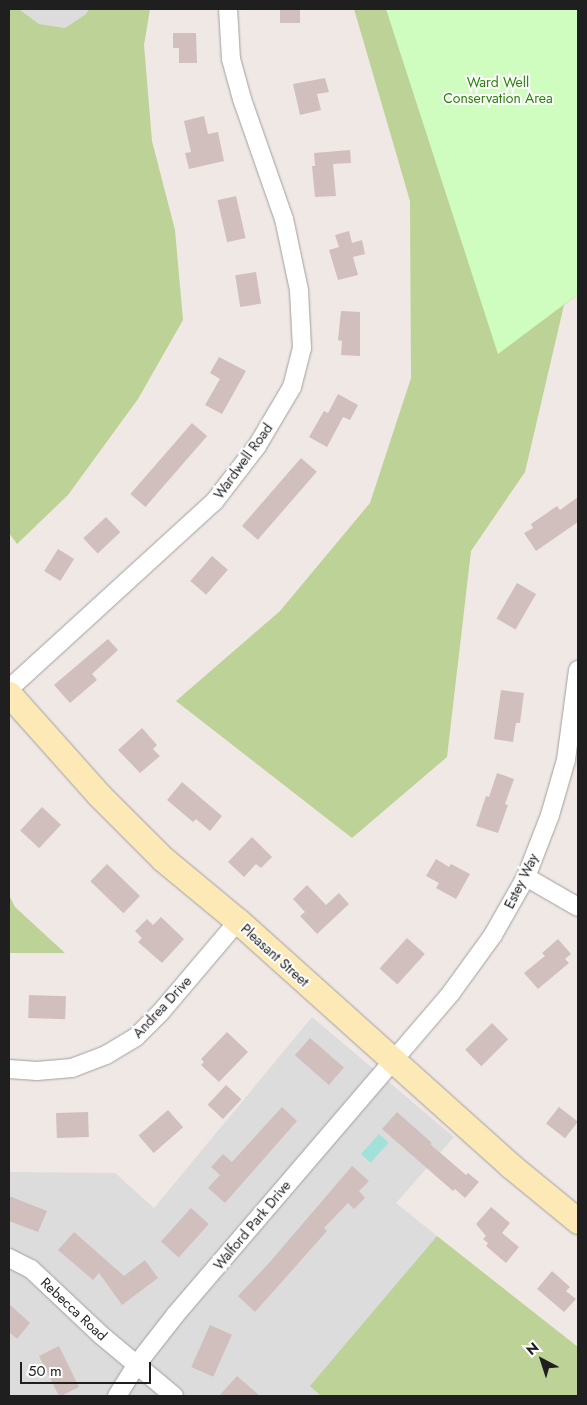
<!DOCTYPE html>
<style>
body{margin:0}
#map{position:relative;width:587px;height:1405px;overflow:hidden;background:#f0e8e4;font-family:Jost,sans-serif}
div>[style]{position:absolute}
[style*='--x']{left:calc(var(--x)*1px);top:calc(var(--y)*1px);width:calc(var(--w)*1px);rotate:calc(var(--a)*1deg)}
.residential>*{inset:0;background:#dddcdc}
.forest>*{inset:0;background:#bcd296}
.park>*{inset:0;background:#cefdbf}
.water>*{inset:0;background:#a2e1da;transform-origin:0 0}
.building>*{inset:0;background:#d0bfbd;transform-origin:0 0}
.roads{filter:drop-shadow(0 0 1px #a0a0a0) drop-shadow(0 0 1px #a0a0a0)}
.minor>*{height:18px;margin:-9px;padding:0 9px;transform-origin:9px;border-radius:9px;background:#fff}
.secondary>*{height:25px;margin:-12.5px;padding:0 12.5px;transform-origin:12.5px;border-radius:12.5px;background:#fde9b5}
span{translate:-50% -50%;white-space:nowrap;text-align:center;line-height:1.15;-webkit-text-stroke:4px #fff;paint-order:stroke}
.park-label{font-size:14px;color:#258504}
.street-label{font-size:14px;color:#1f1f1f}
.frame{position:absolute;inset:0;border:10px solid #1f1f1f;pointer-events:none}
.north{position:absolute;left:517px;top:1335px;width:50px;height:50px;-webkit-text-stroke:4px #fff;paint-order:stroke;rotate:320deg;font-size:14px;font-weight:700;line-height:20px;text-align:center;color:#1f1f1f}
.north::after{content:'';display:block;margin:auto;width:18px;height:22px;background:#1f1f1f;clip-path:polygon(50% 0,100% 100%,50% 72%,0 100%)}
.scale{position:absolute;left:20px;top:1362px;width:131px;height:22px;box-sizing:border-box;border:2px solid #1f1f1f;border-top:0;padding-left:6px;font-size:15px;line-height:18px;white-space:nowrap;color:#1f1f1f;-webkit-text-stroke:4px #fff;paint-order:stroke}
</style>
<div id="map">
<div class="residential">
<i style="clip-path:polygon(19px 9px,89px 9px,86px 14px,65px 28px,39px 24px)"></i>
<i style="clip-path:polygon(312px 1017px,454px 1137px,396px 1203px,437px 1236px,311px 1386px,321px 1396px,9px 1396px,9px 1172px,115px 1173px,154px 1208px)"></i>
</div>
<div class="forest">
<i style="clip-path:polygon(9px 9px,19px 9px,39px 24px,65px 28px,86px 14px,89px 9px,150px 9px,144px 45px,152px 141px,175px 230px,183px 320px,138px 399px,68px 495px,17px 544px,9px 533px)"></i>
<i style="clip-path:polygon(354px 9px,578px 9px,578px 294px,564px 305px,525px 472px,471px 551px,447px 757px,352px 838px,176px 701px,280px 611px,370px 503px,411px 378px,410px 201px)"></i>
<i style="clip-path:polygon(9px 895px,15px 907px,65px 953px,9px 953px)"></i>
<i style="clip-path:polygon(437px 1236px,578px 1347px,578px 1396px,321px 1396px,310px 1386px)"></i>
</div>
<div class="park">
<i style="clip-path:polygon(386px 9px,578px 9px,578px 294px,498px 354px)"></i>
</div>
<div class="water">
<i style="left:379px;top:1134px;width:13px;height:27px;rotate:42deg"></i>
</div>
<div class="building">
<i style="left:280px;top:9px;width:20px;height:14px"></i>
<i style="clip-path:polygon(173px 33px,196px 33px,197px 63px,179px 63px,179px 48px,173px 48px)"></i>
<i style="clip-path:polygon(325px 78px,329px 92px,317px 94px,321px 110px,300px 115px,293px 84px)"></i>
<i style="clip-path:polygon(204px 116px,208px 134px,218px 132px,224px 161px,189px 169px,185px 153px,191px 152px,184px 121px)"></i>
<i style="clip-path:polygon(350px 150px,351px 163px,333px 164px,336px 196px,315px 197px,312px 166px,315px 166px,314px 153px)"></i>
<i style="left:236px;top:196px;width:43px;height:19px;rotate:77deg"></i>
<i style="clip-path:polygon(349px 231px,352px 243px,362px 240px,365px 254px,353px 257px,358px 275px,338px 280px,329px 250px,339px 247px,335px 235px)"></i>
<i style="left:256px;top:272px;width:32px;height:21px;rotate:81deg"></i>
<i style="clip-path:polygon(341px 311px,360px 312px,360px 356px,341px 355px,342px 341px,338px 340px)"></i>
<i style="clip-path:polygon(219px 357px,246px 371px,222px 414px,205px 405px,220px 379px,210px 373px)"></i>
<i style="clip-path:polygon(338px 394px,358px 405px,350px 420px,343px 417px,327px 447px,309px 437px,324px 411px,328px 413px)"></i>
<i style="left:192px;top:423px;width:20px;height:94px;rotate:41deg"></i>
<i style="left:301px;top:458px;width:21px;height:90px;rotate:41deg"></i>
<i style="clip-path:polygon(578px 497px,578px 522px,536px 551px,524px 533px,533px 528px,531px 524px,557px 506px,560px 510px)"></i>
<i style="left:106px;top:517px;width:21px;height:31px;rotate:47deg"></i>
<i style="left:58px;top:549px;width:19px;height:26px;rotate:32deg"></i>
<i style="left:212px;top:556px;width:21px;height:33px;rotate:41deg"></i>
<i style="left:517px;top:583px;width:22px;height:41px;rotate:30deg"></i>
<i style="clip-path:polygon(108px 639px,118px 650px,92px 674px,97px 680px,70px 703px,54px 685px)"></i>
<i style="clip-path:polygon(501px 690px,524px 693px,520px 723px,516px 723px,513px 742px,494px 739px)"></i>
<i style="clip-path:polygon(142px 728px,157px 745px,153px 749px,160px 756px,140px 773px,118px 750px)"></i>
<i style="clip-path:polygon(497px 773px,514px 779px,505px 804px,508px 805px,498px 833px,476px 826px,486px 796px,489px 797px)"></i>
<i style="clip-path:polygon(182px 782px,222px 816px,210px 831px,196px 819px,193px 822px,167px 800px)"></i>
<i style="left:42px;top:807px;width:26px;height:32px;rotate:43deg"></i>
<i style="clip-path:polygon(252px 837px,272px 857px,261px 868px,256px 864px,244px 877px,228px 862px)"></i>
<i style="clip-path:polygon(436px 859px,449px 867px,451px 864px,470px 874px,456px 899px,436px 888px,439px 883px,426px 876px)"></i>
<i style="left:107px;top:864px;width:46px;height:24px;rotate:44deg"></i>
<i style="clip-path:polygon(307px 885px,326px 905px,339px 893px,349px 904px,317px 934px,300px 916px,305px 912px,293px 899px)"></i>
<i style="clip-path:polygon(161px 917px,184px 939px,162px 963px,138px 942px,142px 938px,135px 931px,147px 919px,153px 925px)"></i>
<i style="left:407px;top:938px;width:24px;height:41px;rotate:42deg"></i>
<i style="clip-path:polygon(558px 939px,571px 954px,565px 959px,569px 963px,538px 989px,524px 973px,545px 956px,542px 953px)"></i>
<i style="left:29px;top:995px;width:37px;height:23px;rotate:2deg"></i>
<i style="left:492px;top:1023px;width:23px;height:38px;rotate:45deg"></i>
<i style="clip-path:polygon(227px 1032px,248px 1052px,219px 1082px,201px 1065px,204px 1062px,201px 1059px)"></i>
<i style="left:310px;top:1038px;width:45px;height:23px;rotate:41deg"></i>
<i style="left:226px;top:1085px;width:21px;height:27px;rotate:43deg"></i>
<i style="clip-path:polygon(282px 1107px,297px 1121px,225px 1203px,208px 1188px,220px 1175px,211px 1167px,223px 1154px,232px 1162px)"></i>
<i style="left:559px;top:1107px;width:24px;height:21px;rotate:38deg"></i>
<i style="left:168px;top:1110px;width:23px;height:39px;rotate:49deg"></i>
<i style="left:88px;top:1112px;width:25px;height:32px;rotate:88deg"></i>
<i style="clip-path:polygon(397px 1112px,432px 1143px,430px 1144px,466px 1175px,468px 1173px,479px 1182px,465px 1198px,455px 1189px,453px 1191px,382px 1129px)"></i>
<i style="clip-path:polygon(352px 1166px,369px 1181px,359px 1191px,365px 1198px,354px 1209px,348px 1203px,324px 1228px,327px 1231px,255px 1312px,238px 1296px,269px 1263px)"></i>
<i style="clip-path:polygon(9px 1196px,47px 1211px,38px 1232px,9px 1221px)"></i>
<i style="clip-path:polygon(491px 1207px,510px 1223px,502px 1233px,519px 1247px,506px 1263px,486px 1246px,488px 1243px,483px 1239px,486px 1236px,476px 1224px)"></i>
<i style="left:191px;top:1208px;width:24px;height:45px;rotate:42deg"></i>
<i style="clip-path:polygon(74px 1232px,124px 1276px,145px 1260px,158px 1278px,122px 1305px,99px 1273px,93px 1280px,58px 1250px)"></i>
<i style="clip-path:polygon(552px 1271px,570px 1287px,566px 1291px,576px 1299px,564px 1312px,537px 1289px)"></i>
<i style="clip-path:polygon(9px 1304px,30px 1323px,17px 1339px,9px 1332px)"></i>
<i style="left:210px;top:1325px;width:24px;height:46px;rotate:24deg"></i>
<i style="clip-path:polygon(59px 1346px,79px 1387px,61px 1396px,59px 1396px,39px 1356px)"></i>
<i style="clip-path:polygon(237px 1376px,260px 1396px,219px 1396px)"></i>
</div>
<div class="roads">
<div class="minor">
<i style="--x:9;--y:689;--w:277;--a:-42.4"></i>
<i style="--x:214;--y:502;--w:71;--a:-52.5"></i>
<i style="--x:257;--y:446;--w:69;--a:-59.3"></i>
<i style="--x:292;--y:387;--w:40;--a:-75.6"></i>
<i style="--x:302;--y:348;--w:58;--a:-93"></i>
<i style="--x:299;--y:290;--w:73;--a:-101.9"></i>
<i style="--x:284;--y:219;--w:127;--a:-109.3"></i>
<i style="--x:242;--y:99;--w:41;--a:-105.4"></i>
<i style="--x:231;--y:59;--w:50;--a:-93.4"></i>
<i style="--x:526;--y:877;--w:60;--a:30"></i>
<i style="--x:9;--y:1069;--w:28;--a:4"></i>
<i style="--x:37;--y:1071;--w:35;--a:-5"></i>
<i style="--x:72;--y:1068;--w:36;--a:-21"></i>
<i style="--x:106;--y:1055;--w:35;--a:-31"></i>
<i style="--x:136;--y:1037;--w:34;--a:-45"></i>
<i style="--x:160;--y:1013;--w:121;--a:-49.7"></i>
<i style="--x:9;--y:1258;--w:25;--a:27"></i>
<i style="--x:31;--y:1269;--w:96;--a:43.3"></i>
<i style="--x:101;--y:1335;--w:95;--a:39.9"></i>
<i style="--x:117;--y:1396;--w:38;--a:-58"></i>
<i style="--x:137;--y:1364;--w:63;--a:-52"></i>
<i style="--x:176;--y:1314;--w:423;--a:-49.4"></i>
<i style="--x:451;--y:993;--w:72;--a:-54.1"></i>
<i style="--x:493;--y:935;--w:67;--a:-60.4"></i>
<i style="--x:526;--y:877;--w:66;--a:-68.8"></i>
<i style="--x:550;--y:815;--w:57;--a:-73.8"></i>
<i style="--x:566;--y:760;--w:91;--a:-82.4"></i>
</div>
<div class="secondary">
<i style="--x:9;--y:694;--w:135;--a:48.3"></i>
<i style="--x:99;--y:795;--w:91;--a:45"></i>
<i style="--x:163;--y:859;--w:97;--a:39.6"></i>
<i style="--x:238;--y:921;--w:367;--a:41.9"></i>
<i style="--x:511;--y:1166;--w:87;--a:39.4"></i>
</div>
</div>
<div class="park-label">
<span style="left:498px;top:90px">Ward Well<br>Conservation Area</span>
</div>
<div class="street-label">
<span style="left:243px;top:461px;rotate:-54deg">Wardwell Road</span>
<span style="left:521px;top:881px;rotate:-64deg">Estey Way</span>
<span style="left:275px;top:955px;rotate:42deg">Pleasant Street</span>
<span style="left:162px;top:1007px;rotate:-47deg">Andrea Drive</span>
<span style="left:252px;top:1225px;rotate:-50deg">Walford Park Drive</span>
<span style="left:74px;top:1309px;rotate:43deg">Rebecca Road</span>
</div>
<div class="frame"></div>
<div class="north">N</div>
<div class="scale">50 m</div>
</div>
